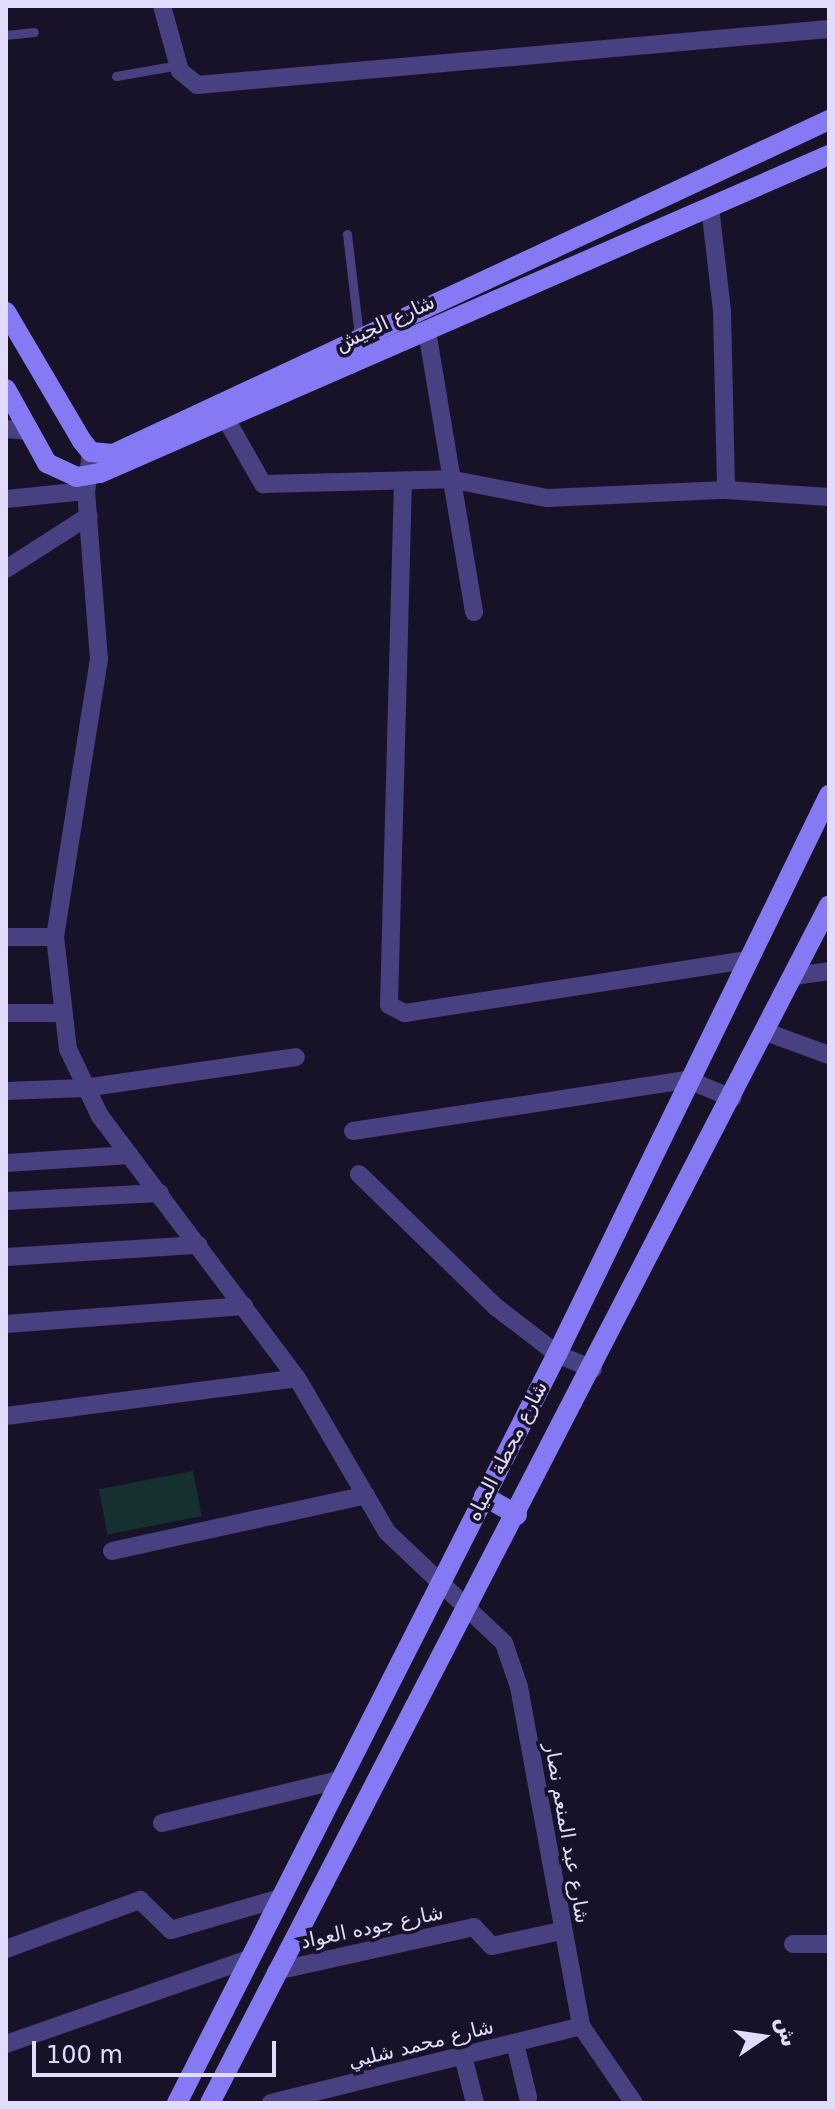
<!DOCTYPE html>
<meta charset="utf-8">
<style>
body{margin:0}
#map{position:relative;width:835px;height:2109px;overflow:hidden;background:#171227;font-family:"DejaVu Sans","Noto Sans Arabic",sans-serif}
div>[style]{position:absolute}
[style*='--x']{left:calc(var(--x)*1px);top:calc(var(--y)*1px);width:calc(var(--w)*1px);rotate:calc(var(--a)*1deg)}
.green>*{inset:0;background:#162f30;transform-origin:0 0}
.lane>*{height:9px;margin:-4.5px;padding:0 4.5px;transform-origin:4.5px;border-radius:4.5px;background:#484181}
.street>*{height:18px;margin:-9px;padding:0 9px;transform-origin:9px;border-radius:9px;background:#484181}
.secondary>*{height:20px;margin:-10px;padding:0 10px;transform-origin:10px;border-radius:10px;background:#857af3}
span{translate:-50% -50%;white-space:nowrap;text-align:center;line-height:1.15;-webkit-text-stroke:7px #171227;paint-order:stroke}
.street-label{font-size:20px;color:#e1dbfc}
.frame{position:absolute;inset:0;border:8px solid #e1dbfc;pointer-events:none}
.north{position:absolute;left:723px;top:1997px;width:80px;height:80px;-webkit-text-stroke:6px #171227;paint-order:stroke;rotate:77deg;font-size:22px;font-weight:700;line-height:32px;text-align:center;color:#e1dbfc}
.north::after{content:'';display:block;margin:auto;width:28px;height:36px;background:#e1dbfc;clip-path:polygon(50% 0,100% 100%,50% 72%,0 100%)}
.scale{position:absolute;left:32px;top:2041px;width:244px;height:36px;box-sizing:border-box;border:4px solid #e1dbfc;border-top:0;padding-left:10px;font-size:24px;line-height:28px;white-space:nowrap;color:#e1dbfc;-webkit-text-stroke:6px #171227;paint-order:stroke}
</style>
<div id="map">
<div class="green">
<i style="left:193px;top:1471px;width:46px;height:96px;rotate:79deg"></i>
</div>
<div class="lane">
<i style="--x:6;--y:35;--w:28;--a:-6"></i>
<i style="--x:116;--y:76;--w:64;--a:-9.9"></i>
<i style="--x:347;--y:234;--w:103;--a:83.3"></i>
</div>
<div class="street">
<i style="--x:162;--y:6;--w:67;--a:74.5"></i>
<i style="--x:180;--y:71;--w:22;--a:39"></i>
<i style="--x:197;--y:85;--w:634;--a:-5.06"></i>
<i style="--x:710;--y:207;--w:105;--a:83.4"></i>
<i style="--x:722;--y:311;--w:179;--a:88.7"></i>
<i style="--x:427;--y:331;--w:285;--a:80.5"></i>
<i style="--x:226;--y:419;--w:75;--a:60.4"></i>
<i style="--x:263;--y:484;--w:186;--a:-1.5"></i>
<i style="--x:449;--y:479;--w:100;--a:11"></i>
<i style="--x:547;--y:498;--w:179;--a:-2.6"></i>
<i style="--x:726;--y:490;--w:103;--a:3.9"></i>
<i style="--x:6;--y:429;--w:21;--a:5"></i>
<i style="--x:91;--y:452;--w:39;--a:97"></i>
<i style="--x:86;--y:491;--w:169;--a:85.6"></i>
<i style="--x:99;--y:659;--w:281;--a:99"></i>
<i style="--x:55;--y:937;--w:113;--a:83.4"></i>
<i style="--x:68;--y:1049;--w:74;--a:64.5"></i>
<i style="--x:100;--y:1116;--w:328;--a:53.1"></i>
<i style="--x:297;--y:1378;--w:178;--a:59.7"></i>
<i style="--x:387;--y:1532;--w:161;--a:43.5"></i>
<i style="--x:504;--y:1643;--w:46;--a:71.2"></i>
<i style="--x:519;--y:1687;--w:345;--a:79.6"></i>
<i style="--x:581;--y:2026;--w:93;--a:55.5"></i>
<i style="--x:403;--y:481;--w:524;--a:91.53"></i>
<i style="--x:389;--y:1005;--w:18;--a:27"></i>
<i style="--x:405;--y:1013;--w:345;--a:-8.8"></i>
<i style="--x:6;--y:499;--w:80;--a:-5.7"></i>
<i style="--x:6;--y:569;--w:98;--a:-32.6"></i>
<i style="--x:6;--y:937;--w:49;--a:0"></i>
<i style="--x:794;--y:976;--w:35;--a:-8"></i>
<i style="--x:6;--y:1013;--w:55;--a:0"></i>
<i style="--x:766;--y:1032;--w:67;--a:20.1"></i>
<i style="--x:6;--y:1091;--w:78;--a:-2.2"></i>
<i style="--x:84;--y:1088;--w:214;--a:-8.3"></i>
<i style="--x:353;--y:1131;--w:339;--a:-8.7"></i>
<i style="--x:688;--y:1080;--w:48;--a:22.2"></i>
<i style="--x:6;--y:1163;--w:124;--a:-3.7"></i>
<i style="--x:359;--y:1174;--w:191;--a:44.2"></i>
<i style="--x:496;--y:1307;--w:77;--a:37.6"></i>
<i style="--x:557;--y:1354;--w:39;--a:23"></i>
<i style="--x:6;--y:1201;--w:154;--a:-3"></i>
<i style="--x:6;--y:1257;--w:193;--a:-3.6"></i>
<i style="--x:6;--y:1324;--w:239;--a:-4.3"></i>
<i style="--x:6;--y:1416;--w:293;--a:-7.4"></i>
<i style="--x:112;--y:1551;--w:260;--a:-12.4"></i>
<i style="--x:162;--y:1823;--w:182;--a:-13.7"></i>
<i style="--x:793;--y:1944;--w:36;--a:0"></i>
<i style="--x:6;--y:1949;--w:143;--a:-20.1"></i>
<i style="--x:140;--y:1900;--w:43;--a:44.1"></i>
<i style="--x:171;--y:1930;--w:110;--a:-16.3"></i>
<i style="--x:276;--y:1971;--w:203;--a:-12.5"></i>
<i style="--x:474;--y:1927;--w:26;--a:47"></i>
<i style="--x:492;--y:1946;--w:71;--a:-12.3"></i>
<i style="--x:515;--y:2043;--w:56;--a:76.5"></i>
<i style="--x:6;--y:2044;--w:254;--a:-19.3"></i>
<i style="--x:463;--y:2056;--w:49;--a:75.7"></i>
<i style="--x:271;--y:2103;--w:319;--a:-13.9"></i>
</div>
<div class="secondary">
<i style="--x:6;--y:312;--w:150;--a:59.5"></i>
<i style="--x:82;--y:441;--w:14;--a:51"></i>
<i style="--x:91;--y:452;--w:22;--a:5"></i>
<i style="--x:113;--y:454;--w:790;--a:-25.01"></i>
<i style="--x:6;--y:389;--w:85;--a:61"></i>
<i style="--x:47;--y:463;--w:33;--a:25"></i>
<i style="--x:77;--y:477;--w:23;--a:-10"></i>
<i style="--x:100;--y:473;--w:795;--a:-23.57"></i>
<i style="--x:484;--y:1496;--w:38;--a:30"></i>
<i style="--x:177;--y:2103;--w:840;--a:-63.1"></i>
<i style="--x:557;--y:1354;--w:622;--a:-64.05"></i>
<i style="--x:210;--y:2103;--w:1348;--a:-62.67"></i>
</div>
<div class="street-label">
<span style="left:385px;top:323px;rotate:-25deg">شارع الجيش</span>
<span style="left:507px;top:1451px;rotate:-63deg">شارع محطة المياه</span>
<span style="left:567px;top:1833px;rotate:80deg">شارع عبد المنعم نصار</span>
<span style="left:372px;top:1927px;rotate:-12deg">شارع جوده العواد</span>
<span style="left:421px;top:2044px;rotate:-14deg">شارع محمد شلبي</span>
</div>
<div class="frame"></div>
<div class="north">ش</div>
<div class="scale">100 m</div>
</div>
